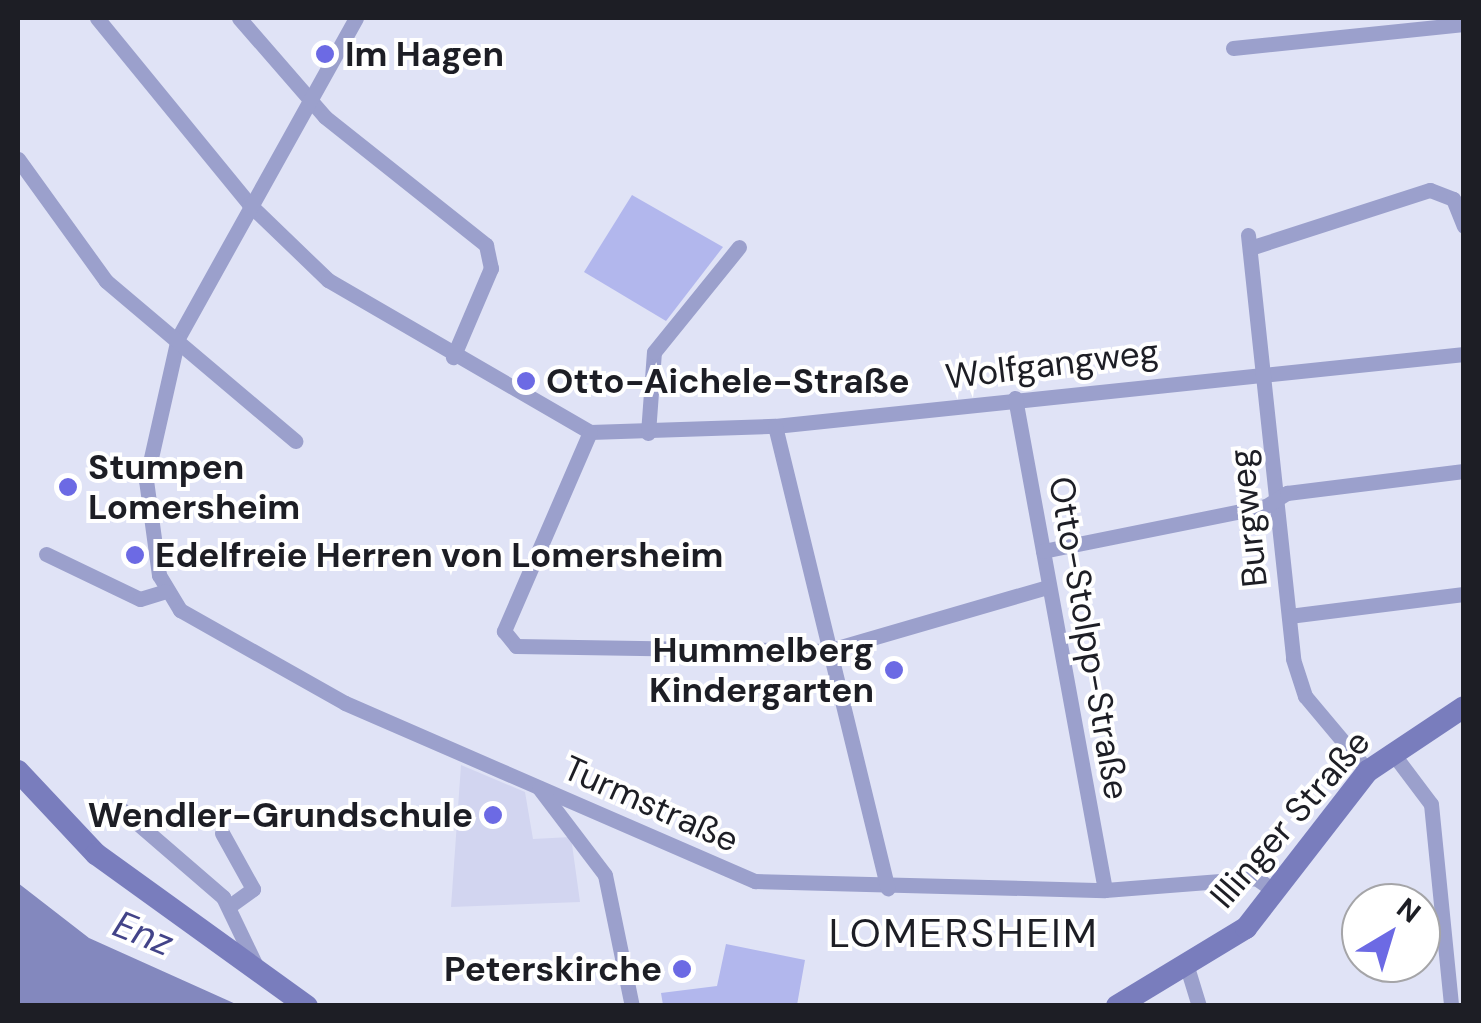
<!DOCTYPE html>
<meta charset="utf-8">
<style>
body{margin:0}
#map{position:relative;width:1481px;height:1023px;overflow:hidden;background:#e0e3f6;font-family:"DM Sans",sans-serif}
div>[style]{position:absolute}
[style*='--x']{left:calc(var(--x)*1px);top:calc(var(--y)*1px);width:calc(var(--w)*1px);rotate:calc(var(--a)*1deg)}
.built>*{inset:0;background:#d2d5f0}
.green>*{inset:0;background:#b2b7ed}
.water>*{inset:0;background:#8388be}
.street>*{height:15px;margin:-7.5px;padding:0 7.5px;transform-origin:7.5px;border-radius:7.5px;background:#9ba0cc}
.secondary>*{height:22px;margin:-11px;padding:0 11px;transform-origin:11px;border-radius:11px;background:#797dbd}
.dots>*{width:28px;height:28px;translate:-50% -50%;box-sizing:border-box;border:5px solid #fff;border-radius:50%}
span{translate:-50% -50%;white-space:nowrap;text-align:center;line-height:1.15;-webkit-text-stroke:8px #fff;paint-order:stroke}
.poi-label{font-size:35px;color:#1d1e25;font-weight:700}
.left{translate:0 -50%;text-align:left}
.right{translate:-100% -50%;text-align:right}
.street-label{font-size:35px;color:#1d1e25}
.water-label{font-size:38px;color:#434489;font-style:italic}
.quarter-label{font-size:40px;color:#1d1e25;letter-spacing:2.5px}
.frame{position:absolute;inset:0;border:20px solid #1d1e25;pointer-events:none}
.north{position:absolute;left:1341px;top:883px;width:100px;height:100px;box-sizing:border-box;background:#fff;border:2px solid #a5a5a8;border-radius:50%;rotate:38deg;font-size:28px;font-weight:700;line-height:40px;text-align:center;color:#1d1e25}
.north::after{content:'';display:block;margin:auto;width:35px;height:45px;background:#6c6ae4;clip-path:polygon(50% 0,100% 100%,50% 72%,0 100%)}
</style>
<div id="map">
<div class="built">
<i style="clip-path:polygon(461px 765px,525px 792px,533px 839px,571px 837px,580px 902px,451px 907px)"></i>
</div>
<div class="green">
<i style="clip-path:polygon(632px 195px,723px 247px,666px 321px,584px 272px)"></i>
<i style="clip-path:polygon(726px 944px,805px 960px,797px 1005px,663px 1005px,661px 993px,717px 986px)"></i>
</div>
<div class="water">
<i style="clip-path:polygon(18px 883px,89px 938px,238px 1005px,18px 1003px)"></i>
</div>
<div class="street">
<i style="--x:97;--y:18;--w:240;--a:50.7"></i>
<i style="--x:249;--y:204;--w:110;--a:43.9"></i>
<i style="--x:328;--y:280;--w:303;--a:30.1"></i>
<i style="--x:590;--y:432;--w:185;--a:-1.9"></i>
<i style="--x:775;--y:426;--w:693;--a:-5.97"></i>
<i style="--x:239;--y:18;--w:131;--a:49"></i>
<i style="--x:325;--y:117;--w:206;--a:38.5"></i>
<i style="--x:486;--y:245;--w:24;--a:78"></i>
<i style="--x:491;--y:268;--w:97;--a:113.1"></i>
<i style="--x:356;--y:18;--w:366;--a:119.1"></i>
<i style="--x:178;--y:338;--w:146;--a:102.7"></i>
<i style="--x:146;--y:480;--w:96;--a:82.2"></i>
<i style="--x:159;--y:575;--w:41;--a:59"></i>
<i style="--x:180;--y:610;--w:189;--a:29.4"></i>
<i style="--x:345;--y:703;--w:447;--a:23.5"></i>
<i style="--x:755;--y:881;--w:350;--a:1.5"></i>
<i style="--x:1105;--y:890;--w:151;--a:-4.5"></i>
<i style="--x:1256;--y:878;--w:24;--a:35"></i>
<i style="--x:1233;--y:48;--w:232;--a:-5.9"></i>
<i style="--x:18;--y:159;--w:150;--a:54.2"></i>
<i style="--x:106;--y:281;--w:248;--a:40.2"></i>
<i style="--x:1248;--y:235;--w:426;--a:83.9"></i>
<i style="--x:1293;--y:659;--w:39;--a:72"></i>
<i style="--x:1305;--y:696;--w:98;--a:50"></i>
<i style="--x:1250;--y:248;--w:189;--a:-17.9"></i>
<i style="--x:1430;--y:190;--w:25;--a:21"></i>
<i style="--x:1453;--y:199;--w:29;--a:68"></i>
<i style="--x:1015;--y:398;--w:500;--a:79.63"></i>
<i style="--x:775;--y:426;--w:476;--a:76.3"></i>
<i style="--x:590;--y:432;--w:217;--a:113.4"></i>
<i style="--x:504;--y:631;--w:19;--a:51"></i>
<i style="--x:516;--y:646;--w:311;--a:0.9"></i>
<i style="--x:827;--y:651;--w:230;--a:-16.2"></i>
<i style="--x:648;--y:433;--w:81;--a:-85.8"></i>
<i style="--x:654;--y:352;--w:135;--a:-51"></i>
<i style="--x:1043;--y:551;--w:227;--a:-11.4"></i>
<i style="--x:1266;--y:506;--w:25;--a:-32"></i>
<i style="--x:1287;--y:493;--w:178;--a:-7.1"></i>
<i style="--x:46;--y:554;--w:104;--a:25.6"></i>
<i style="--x:140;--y:599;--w:27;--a:-17"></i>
<i style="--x:1289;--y:616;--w:176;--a:-7.2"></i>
<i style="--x:1391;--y:751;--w:66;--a:53"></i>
<i style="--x:1431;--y:804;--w:203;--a:84.3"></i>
<i style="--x:539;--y:788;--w:109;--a:52.8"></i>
<i style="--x:605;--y:875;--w:134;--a:78.4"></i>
<i style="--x:121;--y:809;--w:135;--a:40.8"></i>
<i style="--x:223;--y:897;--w:83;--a:64.4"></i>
<i style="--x:222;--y:833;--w:64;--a:61"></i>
<i style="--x:253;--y:889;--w:29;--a:144"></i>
<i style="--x:1187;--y:967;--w:41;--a:72.9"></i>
</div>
<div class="secondary">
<i style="--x:18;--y:771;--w:114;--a:46.8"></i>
<i style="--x:96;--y:854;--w:260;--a:35.8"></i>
<i style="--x:1117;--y:1006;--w:151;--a:-31.2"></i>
<i style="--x:1246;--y:928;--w:199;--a:-52.2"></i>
<i style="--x:1368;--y:771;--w:115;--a:-33.7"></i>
</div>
<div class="dots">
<i style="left:325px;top:54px;background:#6c6ae4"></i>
<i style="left:526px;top:381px;background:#6c6ae4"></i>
<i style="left:68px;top:487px;background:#6c6ae4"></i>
<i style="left:135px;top:555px;background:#6c6ae4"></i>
<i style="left:894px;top:670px;background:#6c6ae4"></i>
<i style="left:493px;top:815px;background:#6c6ae4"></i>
<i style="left:682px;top:969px;background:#6c6ae4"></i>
</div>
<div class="poi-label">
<span class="left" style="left:345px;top:54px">Im Hagen</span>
<span class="left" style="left:546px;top:381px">Otto-Aichele-Straße</span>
<span class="left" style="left:88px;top:487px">Stumpen<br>Lomersheim</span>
<span class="left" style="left:155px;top:555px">Edelfreie Herren von Lomersheim</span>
<span class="right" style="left:874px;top:670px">Hummelberg<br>Kindergarten</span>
<span class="right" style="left:473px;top:815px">Wendler-Grundschule</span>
<span class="right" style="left:662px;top:969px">Peterskirche</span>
</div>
<div class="street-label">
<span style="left:1052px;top:364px;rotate:-7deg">Wolfgangweg</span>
<span style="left:1248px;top:518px;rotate:-96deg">Burgweg</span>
<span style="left:1089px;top:638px;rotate:80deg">Otto-Stolpp-Straße</span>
<span style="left:651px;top:804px;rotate:24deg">Turmstraße</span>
<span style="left:1290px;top:819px;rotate:-49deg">Illinger Straße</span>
</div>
<div class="water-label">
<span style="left:143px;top:934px;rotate:22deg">Enz</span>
</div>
<div class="quarter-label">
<span style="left:964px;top:933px">LOMERSHEIM</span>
</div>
<div class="frame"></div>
<div class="north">N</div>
</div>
